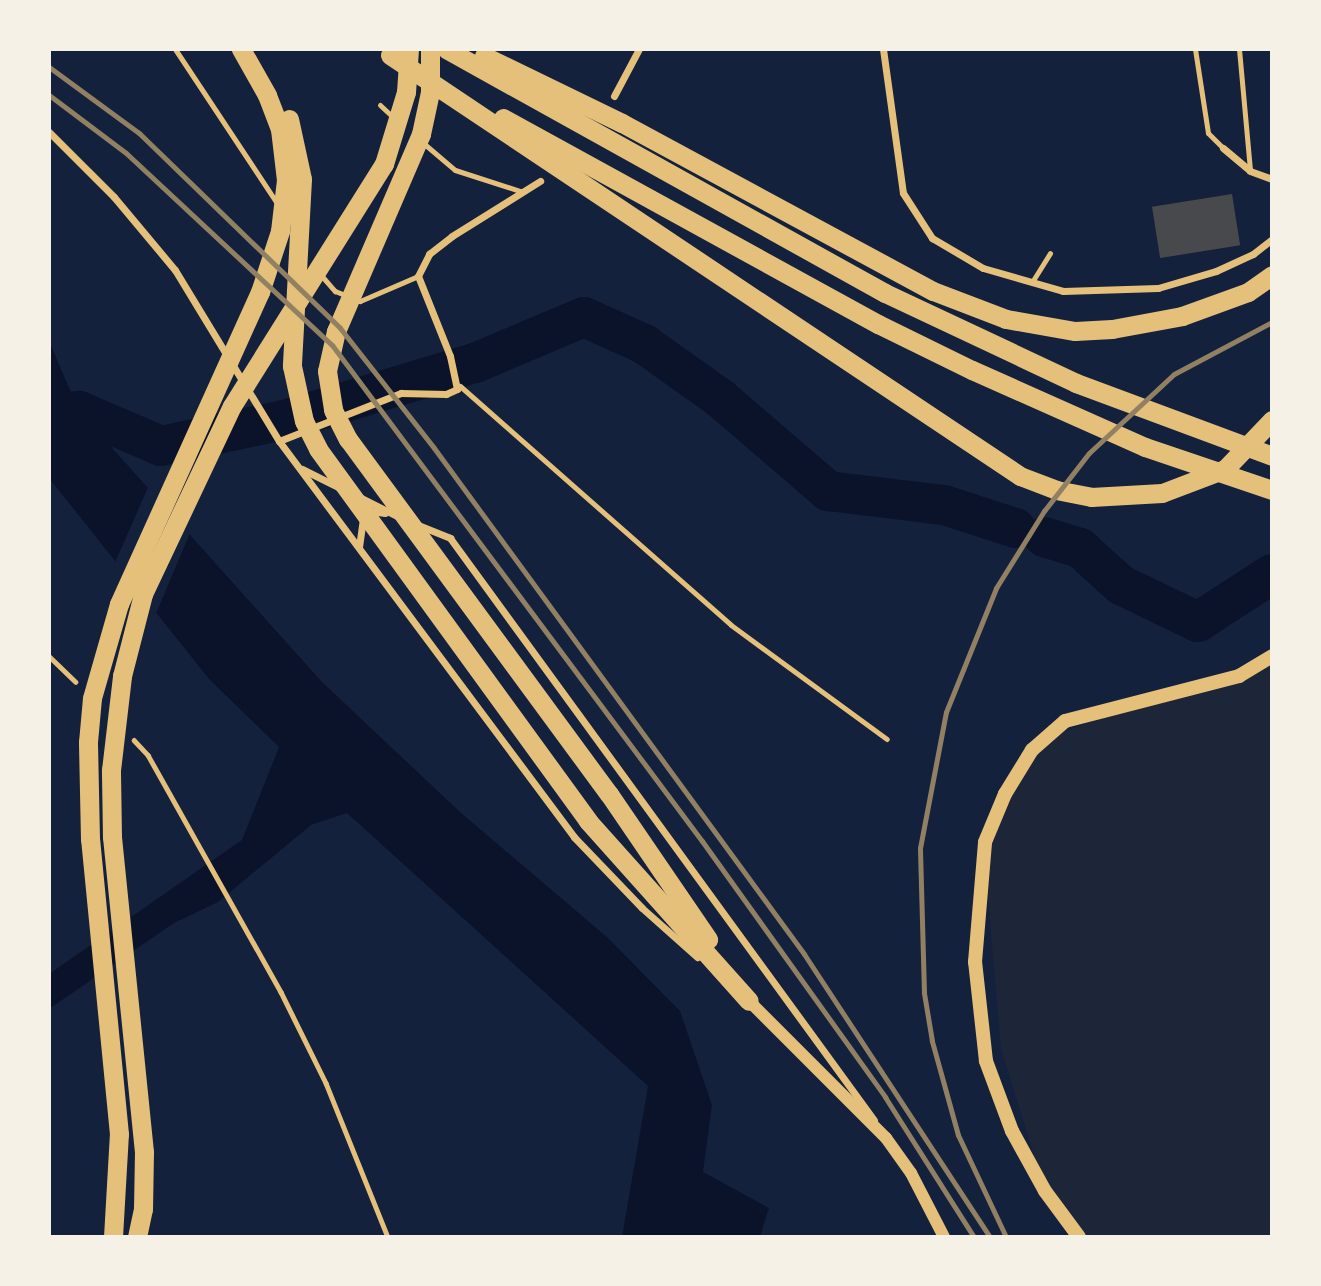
<!DOCTYPE html>
<style>
body{margin:0}
#map{position:relative;width:1321px;height:1286px;overflow:hidden;background:#14213d;font-family:"Open Sans",sans-serif}
div>[style]{position:absolute}
[style*='--x']{left:calc(var(--x)*1px);top:calc(var(--y)*1px);width:calc(var(--w)*1px);rotate:calc(var(--a)*1deg)}
.green>*{inset:0;background:#1d2539}
.water>*{inset:0;background:#0b132b}
.pier>*{inset:0;background:#14213d}
.river>*{height:40px;margin:-20px;padding:0 20px;transform-origin:20px;border-radius:20px;background:#0b132b}
.building>*{inset:0;background:#48494c;transform-origin:0 0}
.path>*{height:4.5px;margin:-2.25px;padding:0 2.25px;transform-origin:2.25px;border-radius:2.25px;background:#e5c07b}
.service>*{height:5px;margin:-2.5px;padding:0 2.5px;transform-origin:2.5px;border-radius:2.5px;background:#e5c07b}
.minor>*{height:7px;margin:-3.5px;padding:0 3.5px;transform-origin:3.5px;border-radius:3.5px;background:#e5c07b}
.tertiary>*{height:12px;margin:-6px;padding:0 6px;transform-origin:6px;border-radius:6px;background:#e5c07b}
.secondary>*{height:14px;margin:-7px;padding:0 7px;transform-origin:7px;border-radius:7px;background:#e5c07b}
.trunk>*{height:19px;margin:-9.5px;padding:0 9.5px;transform-origin:9.5px;border-radius:9.5px;background:#e5c07b}
.rail>*{height:5px;margin:-2.5px;padding:0 2.5px;transform-origin:2.5px;border-radius:2.5px;background:#918062}
span{translate:-50% -50%;white-space:nowrap;text-align:center;line-height:1.15;-webkit-text-stroke:5px #f6f1e7;paint-order:stroke}
.frame{position:absolute;inset:0;border:51px solid #f6f1e7;pointer-events:none}
</style>
<div id="map">
<div class="green">
<i style="clip-path:polygon(1272px 659px,1272px 1237px,1089px 1237px,1045px 1191px,1001px 1048px,984px 852px,1031px 743px)"></i>
</div>
<div class="water">
<i style="clip-path:polygon(49px 341px,79px 411px,322px 682px,460px 812px,608px 938px,680px 1011px,712px 1105px,703px 1172px,769px 1208px,760px 1237px,622px 1237px,648px 1086px,347px 813px,311px 825px,218px 902px,174px 923px,49px 1009px,49px 974px,242px 840px,279px 747px,209px 679px,49px 478px)"></i>
</div>
<div class="pier">
<i style="clip-path:polygon(149px 485px,190px 533px,155px 616px,114px 565px)"></i>
</div>
<div class="river">
<i style="--x:49;--y:414;--w:30;--a:-6"></i>
<i style="--x:79;--y:411;--w:89;--a:23.1"></i>
<i style="--x:161;--y:446;--w:130;--a:-12"></i>
<i style="--x:288;--y:419;--w:195;--a:-16.7"></i>
<i style="--x:475;--y:363;--w:118;--a:-22.9"></i>
<i style="--x:584;--y:317;--w:66;--a:24.2"></i>
<i style="--x:644;--y:344;--w:93;--a:35.4"></i>
<i style="--x:720;--y:398;--w:143;--a:40.7"></i>
<i style="--x:828;--y:491;--w:117;--a:6.9"></i>
<i style="--x:944;--y:505;--w:75;--a:17.9"></i>
<i style="--x:1044;--y:537;--w:38;--a:17"></i>
<i style="--x:1080;--y:548;--w:55;--a:42.1"></i>
<i style="--x:1121;--y:585;--w:85;--a:25.7"></i>
<i style="--x:1198;--y:622;--w:88;--a:-33"></i>
</div>
<div class="building">
<i style="left:1232px;top:194px;width:52px;height:81px;rotate:81deg"></i>
</div>
<div class="path">
<i style="--x:49;--y:656;--w:37;--a:44"></i>
<i style="--x:134;--y:740;--w:21;--a:47"></i>
<i style="--x:148;--y:755;--w:272;--a:60.7"></i>
<i style="--x:281;--y:992;--w:102;--a:63.7"></i>
<i style="--x:326;--y:1083;--w:166;--a:68.1"></i>
</div>
<div class="service">
<i style="--x:175;--y:49;--w:185;--a:56.5"></i>
<i style="--x:1195;--y:49;--w:85;--a:81.2"></i>
<i style="--x:1208;--y:133;--w:21;--a:45"></i>
<i style="--x:1239;--y:49;--w:122;--a:84.8"></i>
<i style="--x:380;--y:105;--w:18;--a:43"></i>
<i style="--x:422;--y:142;--w:43;--a:40.3"></i>
<i style="--x:455;--y:170;--w:71;--a:17.9"></i>
<i style="--x:320;--y:274;--w:23;--a:49"></i>
<i style="--x:335;--y:291;--w:27;--a:22"></i>
<i style="--x:360;--y:301;--w:63;--a:-23.3"></i>
<i style="--x:1032;--y:282;--w:34;--a:-58"></i>
<i style="--x:460;--y:386;--w:361;--a:41.4"></i>
<i style="--x:731;--y:625;--w:193;--a:36.2"></i>
</div>
<div class="minor">
<i style="--x:883;--y:49;--w:145;--a:82.1"></i>
<i style="--x:903;--y:193;--w:54;--a:57.2"></i>
<i style="--x:932;--y:238;--w:59;--a:30.5"></i>
<i style="--x:983;--y:268;--w:83;--a:16"></i>
<i style="--x:1063;--y:291;--w:95;--a:-1.8"></i>
<i style="--x:1158;--y:288;--w:60;--a:-16.3"></i>
<i style="--x:1216;--y:271;--w:41;--a:-24.7"></i>
<i style="--x:1253;--y:254;--w:24;--a:-38"></i>
<i style="--x:614;--y:96;--w:53;--a:-62"></i>
<i style="--x:49;--y:132;--w:92;--a:45"></i>
<i style="--x:114;--y:197;--w:95;--a:50.1"></i>
<i style="--x:175;--y:270;--w:200;--a:58.7"></i>
<i style="--x:279;--y:441;--w:494;--a:53.3"></i>
<i style="--x:574;--y:837;--w:98;--a:46.2"></i>
<i style="--x:642;--y:908;--w:74;--a:41.7"></i>
<i style="--x:1223;--y:148;--w:35;--a:40"></i>
<i style="--x:1250;--y:171;--w:23;--a:20"></i>
<i style="--x:279;--y:441;--w:131;--a:-21.5"></i>
<i style="--x:401;--y:393;--w:45;--a:1.3"></i>
<i style="--x:446;--y:394;--w:12;--a:-24"></i>
<i style="--x:457;--y:389;--w:34;--a:-102"></i>
<i style="--x:450;--y:356;--w:86;--a:-111.8"></i>
<i style="--x:418;--y:276;--w:25;--a:-63"></i>
<i style="--x:429;--y:254;--w:29;--a:-38"></i>
<i style="--x:452;--y:236;--w:104;--a:-32"></i>
<i style="--x:302;--y:469;--w:40;--a:26.6"></i>
<i style="--x:361;--y:498;--w:40;--a:26.6"></i>
<i style="--x:418;--y:525;--w:35;--a:22"></i>
<i style="--x:450;--y:538;--w:720;--a:53.93"></i>
<i style="--x:359;--y:547;--w:30;--a:-82"></i>
<i style="--x:363;--y:517;--w:10;--a:-37"></i>
<i style="--x:371;--y:511;--w:14;--a:8"></i>
</div>
<div class="tertiary">
<i style="--x:749;--y:1001;--w:194;--a:45"></i>
<i style="--x:886;--y:1138;--w:43;--a:54.5"></i>
<i style="--x:911;--y:1173;--w:72;--a:62.7"></i>
</div>
<div class="secondary">
<i style="--x:1079;--y:1237;--w:57;--a:-126.5"></i>
<i style="--x:1045;--y:1191;--w:68;--a:-118.8"></i>
<i style="--x:1012;--y:1131;--w:75;--a:-110.4"></i>
<i style="--x:986;--y:1061;--w:100;--a:-96.3"></i>
<i style="--x:975;--y:962;--w:120;--a:-85.2"></i>
<i style="--x:985;--y:842;--w:52;--a:-67.4"></i>
<i style="--x:1005;--y:794;--w:52;--a:-58.5"></i>
<i style="--x:1032;--y:750;--w:44;--a:-41.3"></i>
<i style="--x:1065;--y:721;--w:180;--a:-14.5"></i>
<i style="--x:1239;--y:676;--w:39;--a:-31"></i>
</div>
<div class="trunk">
<i style="--x:430;--y:49;--w:43;--a:90"></i>
<i style="--x:430;--y:92;--w:43;--a:102.1"></i>
<i style="--x:421;--y:134;--w:215;--a:113.3"></i>
<i style="--x:336;--y:331;--w:41;--a:102.7"></i>
<i style="--x:327;--y:371;--w:39;--a:81"></i>
<i style="--x:333;--y:410;--w:33;--a:63"></i>
<i style="--x:348;--y:439;--w:441;--a:53.7"></i>
<i style="--x:609;--y:794;--w:176;--a:55.7"></i>
<i style="--x:446;--y:49;--w:502;--a:29.07"></i>
<i style="--x:885;--y:293;--w:211;--a:25.2"></i>
<i style="--x:1076;--y:383;--w:209;--a:20.4"></i>
<i style="--x:390;--y:55;--w:758;--a:33.75"></i>
<i style="--x:1020;--y:476;--w:39;--a:21"></i>
<i style="--x:1056;--y:490;--w:36;--a:11"></i>
<i style="--x:1091;--y:497;--w:71;--a:-3.2"></i>
<i style="--x:1162;--y:493;--w:67;--a:-20.9"></i>
<i style="--x:1225;--y:469;--w:68;--a:-46.2"></i>
<i style="--x:484;--y:56;--w:153;--a:25.9"></i>
<i style="--x:622;--y:123;--w:353;--a:28.4"></i>
<i style="--x:933;--y:291;--w:78;--a:21"></i>
<i style="--x:1006;--y:319;--w:70;--a:9.9"></i>
<i style="--x:1075;--y:331;--w:37;--a:-3"></i>
<i style="--x:1112;--y:329;--w:71;--a:-10.5"></i>
<i style="--x:1182;--y:316;--w:70;--a:-20"></i>
<i style="--x:1248;--y:292;--w:29;--a:-35"></i>
<i style="--x:503;--y:118;--w:428;--a:28.8"></i>
<i style="--x:878;--y:324;--w:105;--a:26.1"></i>
<i style="--x:972;--y:370;--w:189;--a:24"></i>
<i style="--x:1145;--y:447;--w:134;--a:18.7"></i>
<i style="--x:289;--y:119;--w:61;--a:77.8"></i>
<i style="--x:302;--y:179;--w:187;--a:93.1"></i>
<i style="--x:292;--y:366;--w:56;--a:77.7"></i>
<i style="--x:304;--y:421;--w:31;--a:63"></i>
<i style="--x:318;--y:449;--w:460;--a:54"></i>
<i style="--x:588;--y:821;--w:241;--a:48.2"></i>
<i style="--x:113;--y:1237;--w:103;--a:-86.7"></i>
<i style="--x:119;--y:1134;--w:296;--a:-95.6"></i>
<i style="--x:90;--y:839;--w:97;--a:-91.2"></i>
<i style="--x:88;--y:742;--w:44;--a:-84.8"></i>
<i style="--x:92;--y:698;--w:98;--a:-74"></i>
<i style="--x:119;--y:604;--w:342;--a:-65.7"></i>
<i style="--x:260;--y:292;--w:64;--a:-71.8"></i>
<i style="--x:280;--y:231;--w:51;--a:-83.3"></i>
<i style="--x:286;--y:180;--w:51;--a:-96.7"></i>
<i style="--x:280;--y:129;--w:36;--a:-111"></i>
<i style="--x:267;--y:95;--w:53;--a:-119.5"></i>
<i style="--x:137;--y:1237;--w:29;--a:-78"></i>
<i style="--x:143;--y:1209;--w:57;--a:-89"></i>
<i style="--x:144;--y:1152;--w:317;--a:-95.8"></i>
<i style="--x:112;--y:837;--w:67;--a:-90.9"></i>
<i style="--x:111;--y:770;--w:95;--a:-83.3"></i>
<i style="--x:122;--y:676;--w:85;--a:-75.6"></i>
<i style="--x:143;--y:594;--w:208;--a:-64.7"></i>
<i style="--x:232;--y:406;--w:286;--a:-57.9"></i>
<i style="--x:384;--y:164;--w:75;--a:-73"></i>
<i style="--x:406;--y:92;--w:43;--a:-86"></i>
</div>
<div class="rail">
<i style="--x:49;--y:67;--w:112;--a:36.3"></i>
<i style="--x:139;--y:133;--w:280;--a:44.1"></i>
<i style="--x:340;--y:328;--w:152;--a:51.9"></i>
<i style="--x:434;--y:448;--w:627;--a:53.82"></i>
<i style="--x:804;--y:954;--w:339;--a:56.7"></i>
<i style="--x:49;--y:95;--w:96;--a:37"></i>
<i style="--x:126;--y:153;--w:282;--a:43"></i>
<i style="--x:332;--y:345;--w:619;--a:53.28"></i>
<i style="--x:702;--y:841;--w:315;--a:54.4"></i>
<i style="--x:885;--y:1097;--w:166;--a:57.6"></i>
<i style="--x:1006;--y:1237;--w:113;--a:-115.2"></i>
<i style="--x:958;--y:1135;--w:98;--a:-105.5"></i>
<i style="--x:932;--y:1041;--w:49;--a:-99.5"></i>
<i style="--x:924;--y:993;--w:145;--a:-91.6"></i>
<i style="--x:920;--y:848;--w:138;--a:-79.2"></i>
<i style="--x:946;--y:712;--w:134;--a:-68"></i>
<i style="--x:996;--y:588;--w:91;--a:-58.1"></i>
<i style="--x:1044;--y:511;--w:73;--a:-52.2"></i>
<i style="--x:1089;--y:453;--w:116;--a:-42.9"></i>
<i style="--x:1174;--y:374;--w:111;--a:-28"></i>
</div>
<div class="frame"></div>
</div>
